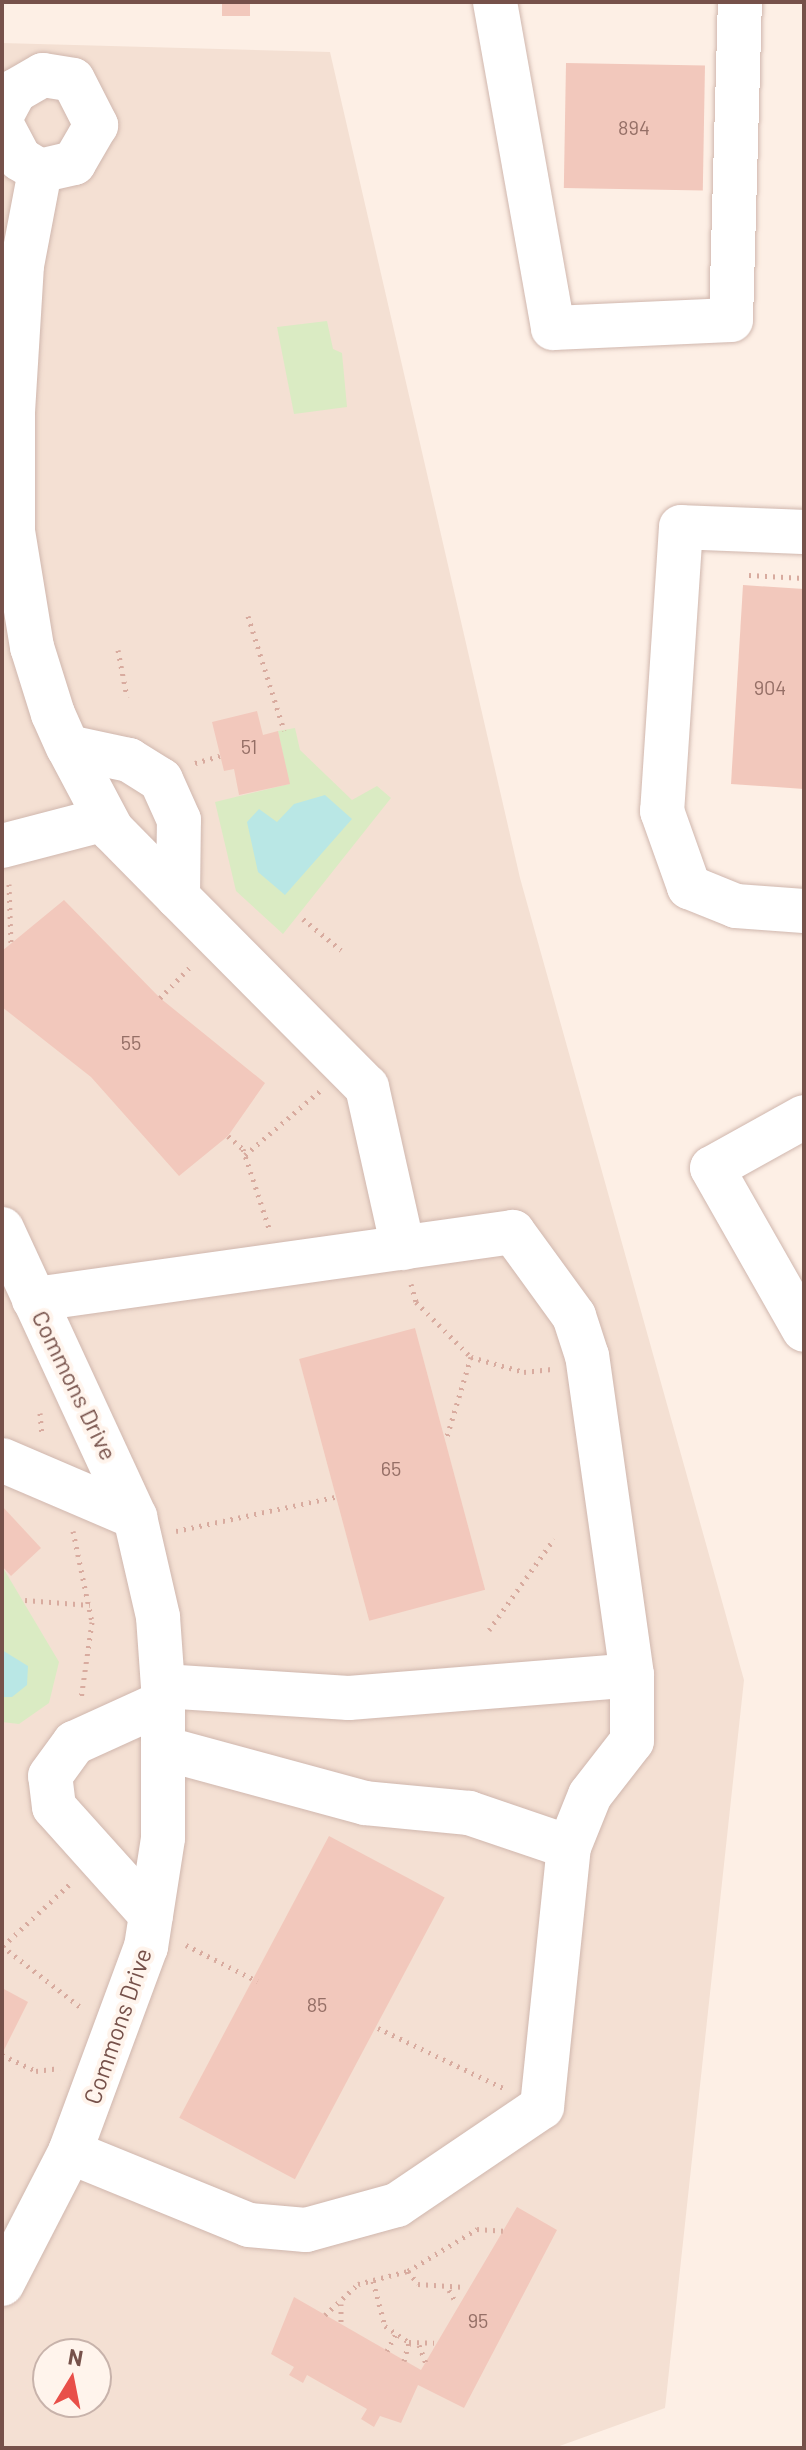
<!DOCTYPE html>
<style>
body{margin:0}
#map{position:relative;width:806px;height:2450px;overflow:hidden;background:#fdefe5;font-family:Barlow,sans-serif}
div>[style]{position:absolute}
[style*='--x']{left:calc(var(--x)*1px);top:calc(var(--y)*1px);width:calc(var(--w)*1px);rotate:calc(var(--a)*1deg)}
.residential>*{inset:0;background:#f4e0d3}
.green>*{inset:0;background:#daebc3}
.water>*{inset:0;background:#b9e7e5}
.building>*{inset:0;background:#f2c8bc;transform-origin:0 0}
.path>*{height:5px;margin-top:-2.5px;transform-origin:0;background:repeating-linear-gradient(90deg,#d8ab9f 0 2px,transparent 0 8px)}
.roads{filter:drop-shadow(0 0 2px #d0b7ae) drop-shadow(0 0 2px #d0b7ae)}
.minor>*{height:44px;margin:-22px;padding:0 22px;transform-origin:22px;border-radius:22px;background:#fff}
span{translate:-50% -50%;white-space:nowrap;text-align:center;line-height:1.15;-webkit-text-stroke:8px #fff4ec;paint-order:stroke}
.number-label{font-size:20px;color:#956f66}
.number-label span{-webkit-text-stroke-width:0}
.street-label{font-size:24px;color:#76514a}
.frame{position:absolute;inset:0;border:4px solid #76514a;pointer-events:none}
.north{position:absolute;left:32px;top:2338px;width:80px;height:80px;box-sizing:border-box;background:#fff4ec;border:2px solid #c8b3ab;border-radius:50%;rotate:10deg;font-size:22px;font-weight:700;line-height:32px;text-align:center;color:#76514a}
.north::after{content:'';display:block;margin:auto;width:28px;height:36px;background:#e84f49;clip-path:polygon(50% 0,100% 100%,50% 72%,0 100%)}
</style>
<div id="map">
<div class="residential">
<i style="clip-path:polygon(evenodd,2px 43px,330px 52px,520px 878px,744px 1680px,665px 2408px,554px 2448px,2px 2448px,2px 43px,48px 2354px,96px 2354px,96px 2402px,48px 2402px,48px 2354px)"></i>
</div>
<div class="green">
<i style="clip-path:polygon(327px 321px,333px 349px,342px 353px,347px 407px,294px 414px,277px 327px)"></i>
<i style="clip-path:polygon(295px 728px,300px 750px,352px 800px,377px 786px,391px 798px,283px 934px,236px 891px,215px 802px,289px 784px,278px 731px)"></i>
<i style="clip-path:polygon(2px 1566px,59px 1662px,49px 1703px,19px 1724px,2px 1722px)"></i>
</div>
<div class="water">
<i style="clip-path:polygon(325px 795px,352px 819px,285px 895px,258px 872px,247px 822px,259px 809px,277px 822px,294px 804px)"></i>
<i style="clip-path:polygon(2px 1650px,28px 1666px,27px 1685px,12px 1697px,2px 1697px)"></i>
</div>
<div class="building">
<i style="left:222px;top:2px;width:28px;height:14px"></i>
<i style="left:566px;top:63px;width:139px;height:125px;rotate:1deg"></i>
<i style="clip-path:polygon(743px 585px,804px 589px,804px 789px,731px 784px)"></i>
<i style="clip-path:polygon(257px 711px,263px 735px,278px 731px,290px 784px,239px 795px,234px 769px,224px 771px,212px 722px)"></i>
<i style="clip-path:polygon(64px 900px,160px 998px,265px 1083px,228px 1136px,179px 1176px,91px 1077px,2px 1007px,2px 951px)"></i>
<i style="left:415px;top:1328px;width:271px;height:120px;rotate:75deg"></i>
<i style="clip-path:polygon(2px 1506px,41px 1548px,11px 1576px,2px 1566px)"></i>
<i style="left:329px;top:1836px;width:131px;height:319px;rotate:28deg"></i>
<i style="clip-path:polygon(2px 1988px,28px 2002px,2px 2054px)"></i>
<i style="clip-path:polygon(517px 2207px,557px 2230px,464px 2408px,418px 2385px,401px 2423px,380px 2416px,374px 2427px,361px 2419px,367px 2409px,307px 2375px,303px 2383px,289px 2375px,294px 2367px,271px 2354px,294px 2297px,421px 2370px)"></i>
</div>
<div class="path">
<i style="--x:749;--y:575;--w:55;--a:3.1"></i>
<i style="--x:248;--y:616;--w:120;--a:72.5"></i>
<i style="--x:118;--y:650;--w:48;--a:79.2"></i>
<i style="--x:195;--y:763;--w:26;--a:-16"></i>
<i style="--x:9;--y:884;--w:59;--a:88.1"></i>
<i style="--x:303;--y:919;--w:49;--a:39.2"></i>
<i style="--x:160;--y:998;--w:47;--a:-45.9"></i>
<i style="--x:228;--y:1136;--w:20;--a:41"></i>
<i style="--x:243;--y:1149;--w:83;--a:71.8"></i>
<i style="--x:245;--y:1155;--w:99;--a:-40.5"></i>
<i style="--x:411;--y:1284;--w:19;--a:74"></i>
<i style="--x:416;--y:1302;--w:78;--a:45"></i>
<i style="--x:471;--y:1357;--w:87;--a:106.8"></i>
<i style="--x:471;--y:1357;--w:55;--a:15.8"></i>
<i style="--x:524;--y:1372;--w:28;--a:-6"></i>
<i style="--x:40;--y:1413;--w:21;--a:85"></i>
<i style="--x:73;--y:1531;--w:93;--a:78.2"></i>
<i style="--x:92;--y:1622;--w:78;--a:98.1"></i>
<i style="--x:176;--y:1531;--w:163;--a:-12.1"></i>
<i style="--x:25;--y:1600;--w:65;--a:4.4"></i>
<i style="--x:489;--y:1630;--w:112;--a:-54.5"></i>
<i style="--x:186;--y:1945;--w:80;--a:26.9"></i>
<i style="--x:2;--y:1946;--w:103;--a:37.9"></i>
<i style="--x:3;--y:1946;--w:91;--a:-42.8"></i>
<i style="--x:378;--y:2028;--w:139;--a:25.6"></i>
<i style="--x:2;--y:2055;--w:38;--a:25"></i>
<i style="--x:36;--y:2071;--w:24;--a:-7"></i>
<i style="--x:408;--y:2271;--w:16;--a:52"></i>
<i style="--x:418;--y:2284;--w:47;--a:3.7"></i>
<i style="--x:373;--y:2281;--w:47;--a:75.1"></i>
<i style="--x:385;--y:2326;--w:29;--a:34"></i>
<i style="--x:409;--y:2342;--w:25;--a:2"></i>
<i style="--x:449;--y:2290;--w:13;--a:61"></i>
<i style="--x:341;--y:2304;--w:21;--a:90"></i>
<i style="--x:325;--y:2315;--w:45;--a:-43.2"></i>
<i style="--x:358;--y:2284;--w:52;--a:-14.6"></i>
<i style="--x:408;--y:2271;--w:81;--a:-31.3"></i>
<i style="--x:477;--y:2229;--w:26;--a:4"></i>
<i style="--x:419;--y:2345;--w:19;--a:69"></i>
<i style="--x:387;--y:2351;--w:18;--a:-63"></i>
<i style="--x:404;--y:2361;--w:20;--a:-75"></i>
</div>
<div class="roads">
<div class="minor">
<i style="--x:495;--y:2;--w:331;--a:79.9"></i>
<i style="--x:553;--y:328;--w:178;--a:-2.6"></i>
<i style="--x:731;--y:320;--w:318;--a:-88.4"></i>
<i style="--x:2;--y:115;--w:27;--a:-62"></i>
<i style="--x:15;--y:91;--w:32;--a:-30"></i>
<i style="--x:43;--y:75;--w:30;--a:9"></i>
<i style="--x:73;--y:80;--w:51;--a:62.9"></i>
<i style="--x:96;--y:125;--w:44;--a:120.1"></i>
<i style="--x:74;--y:163;--w:35;--a:167"></i>
<i style="--x:40;--y:171;--w:23;--a:-149"></i>
<i style="--x:20;--y:159;--w:38;--a:-118"></i>
<i style="--x:40;--y:171;--w:96;--a:100.8"></i>
<i style="--x:22;--y:265;--w:148;--a:93.5"></i>
<i style="--x:13;--y:413;--w:118;--a:90"></i>
<i style="--x:13;--y:531;--w:118;--a:80.7"></i>
<i style="--x:32;--y:647;--w:70;--a:72.6"></i>
<i style="--x:53;--y:714;--w:36;--a:66"></i>
<i style="--x:68;--y:747;--w:94;--a:62.1"></i>
<i style="--x:112;--y:830;--w:94;--a:45.4"></i>
<i style="--x:178;--y:897;--w:77;--a:-89.3"></i>
<i style="--x:179;--y:820;--w:44;--a:-114.2"></i>
<i style="--x:161;--y:780;--w:38;--a:-148"></i>
<i style="--x:129;--y:760;--w:62;--a:-168"></i>
<i style="--x:804;--y:532;--w:123;--a:-177.7"></i>
<i style="--x:681;--y:527;--w:285;--a:93.8"></i>
<i style="--x:662;--y:811;--w:81;--a:70.4"></i>
<i style="--x:689;--y:887;--w:51;--a:22"></i>
<i style="--x:736;--y:906;--w:68;--a:4.2"></i>
<i style="--x:2;--y:846;--w:107;--a:-14.6"></i>
<i style="--x:178;--y:897;--w:268;--a:45.2"></i>
<i style="--x:367;--y:1087;--w:165;--a:77.4"></i>
<i style="--x:804;--y:1117;--w:105;--a:151"></i>
<i style="--x:712;--y:1168;--w:186;--a:60.4"></i>
<i style="--x:2;--y:1229;--w:317;--a:65.2"></i>
<i style="--x:135;--y:1517;--w:103;--a:77"></i>
<i style="--x:158;--y:1617;--w:69;--a:85.9"></i>
<i style="--x:2;--y:1460;--w:145;--a:23.2"></i>
<i style="--x:569;--y:1847;--w:56;--a:-68"></i>
<i style="--x:590;--y:1795;--w:68;--a:-52.1"></i>
<i style="--x:632;--y:1741;--w:66;--a:-90"></i>
<i style="--x:151;--y:1915;--w:145;--a:-131.9"></i>
<i style="--x:54;--y:1807;--w:31;--a:-97"></i>
<i style="--x:50;--y:1776;--w:41;--a:-54"></i>
<i style="--x:74;--y:1743;--w:99;--a:-24.5"></i>
<i style="--x:70;--y:2152;--w:193;--a:22.2"></i>
<i style="--x:249;--y:2225;--w:57;--a:5"></i>
<i style="--x:306;--y:2230;--w:94;--a:-15.4"></i>
<i style="--x:397;--y:2205;--w:175;--a:-34.1"></i>
<i style="--x:542;--y:2107;--w:261;--a:-84.1"></i>
<i style="--x:569;--y:1847;--w:106;--a:-161.2"></i>
<i style="--x:469;--y:1813;--w:104;--a:-174.5"></i>
<i style="--x:365;--y:1803;--w:206;--a:-164.8"></i>
<i style="--x:2;--y:2284;--w:148;--a:-62.7"></i>
<i style="--x:70;--y:2152;--w:219;--a:-69.7"></i>
<i style="--x:146;--y:1947;--w:110;--a:-81.1"></i>
<i style="--x:163;--y:1838;--w:152;--a:-90"></i>
<i style="--x:163;--y:1686;--w:186;--a:3.7"></i>
<i style="--x:349;--y:1698;--w:284;--a:-4.6"></i>
<i style="--x:632;--y:1675;--w:322;--a:-98"></i>
<i style="--x:587;--y:1356;--w:42;--a:-108"></i>
<i style="--x:574;--y:1316;--w:104;--a:-126"></i>
<i style="--x:513;--y:1232;--w:484;--a:172"></i>
</div>
</div>
<div class="number-label">
<span style="left:634px;top:127px">894</span>
<span style="left:770px;top:687px">904</span>
<span style="left:249px;top:746px">51</span>
<span style="left:131px;top:1042px">55</span>
<span style="left:391px;top:1468px">65</span>
<span style="left:317px;top:2004px">85</span>
<span style="left:478px;top:2320px">95</span>
</div>
<div class="street-label">
<span style="left:75px;top:1385px;rotate:64deg">Commons Drive</span>
<span style="left:117px;top:2026px;rotate:-71deg">Commons Drive</span>
</div>
<div class="frame"></div>
<div class="north">N</div>
</div>
